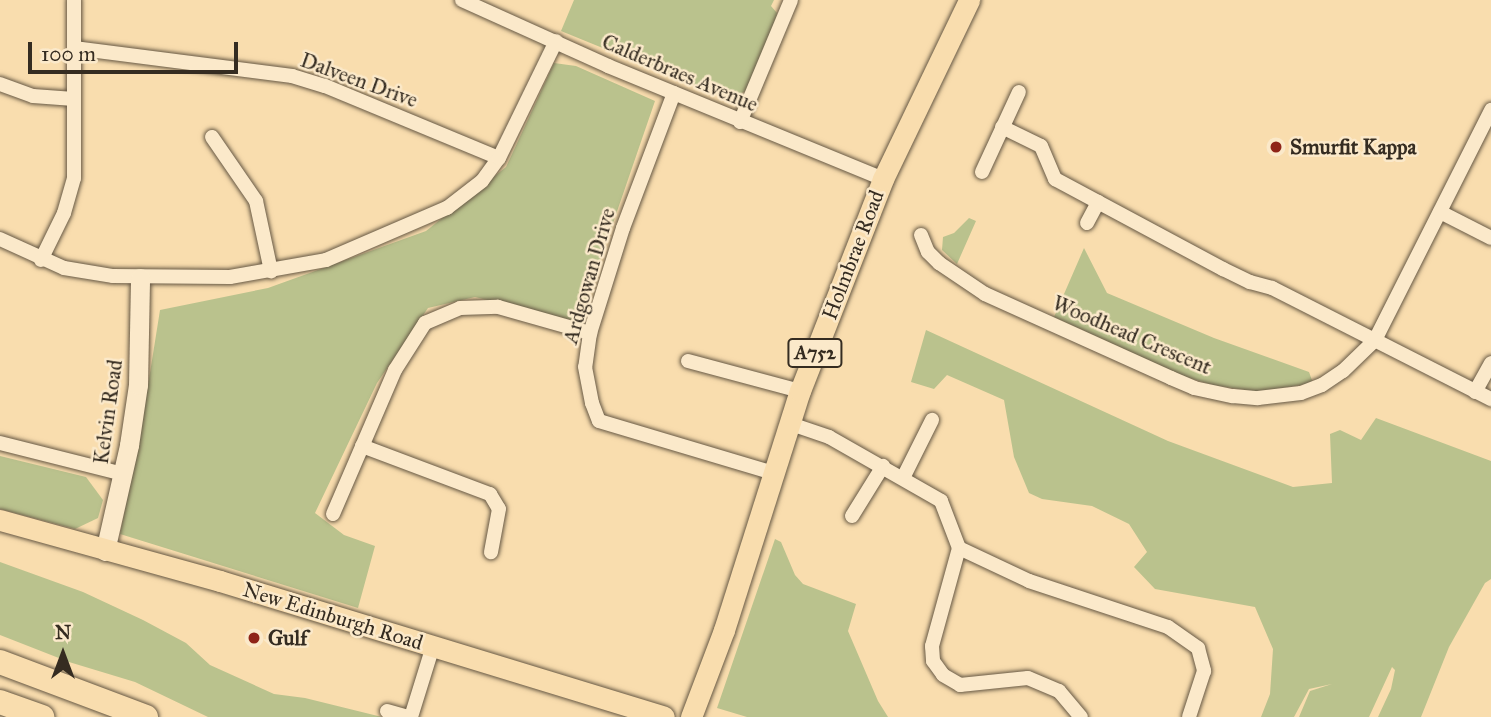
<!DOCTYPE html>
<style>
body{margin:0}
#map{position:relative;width:1491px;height:717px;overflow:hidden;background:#f9ddae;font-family:"IM FELL Great Primer",serif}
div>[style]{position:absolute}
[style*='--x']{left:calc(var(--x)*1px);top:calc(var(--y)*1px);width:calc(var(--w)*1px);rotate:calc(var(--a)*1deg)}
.green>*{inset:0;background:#bac28d}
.roads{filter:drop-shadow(0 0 2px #665844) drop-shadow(0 0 2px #665844)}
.street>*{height:14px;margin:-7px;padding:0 7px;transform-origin:7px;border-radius:7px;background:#fbe9ca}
.secondary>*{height:19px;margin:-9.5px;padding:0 9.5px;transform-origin:9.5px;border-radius:9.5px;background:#fbe9ca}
.primary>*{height:21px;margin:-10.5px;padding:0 10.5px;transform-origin:10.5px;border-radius:10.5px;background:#f9ddae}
.highway>*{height:24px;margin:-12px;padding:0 12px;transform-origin:12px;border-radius:12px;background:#f9ddae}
.dots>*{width:19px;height:19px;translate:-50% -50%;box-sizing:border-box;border:4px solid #fbe9ca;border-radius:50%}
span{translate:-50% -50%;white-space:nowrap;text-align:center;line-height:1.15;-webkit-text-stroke:5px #fbe9ca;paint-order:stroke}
.shield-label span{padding:2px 5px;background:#fbe9ca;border:2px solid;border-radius:5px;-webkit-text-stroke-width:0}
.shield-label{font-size:19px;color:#352c21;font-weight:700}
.street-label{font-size:21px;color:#352c21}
.poi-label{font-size:21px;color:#352c21;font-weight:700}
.left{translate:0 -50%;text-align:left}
.north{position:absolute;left:28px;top:619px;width:70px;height:70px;-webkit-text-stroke:5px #fbe9ca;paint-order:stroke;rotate:0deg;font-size:19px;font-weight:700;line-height:28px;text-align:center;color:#352c21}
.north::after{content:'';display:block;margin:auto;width:24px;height:32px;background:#352c21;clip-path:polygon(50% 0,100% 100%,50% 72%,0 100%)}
.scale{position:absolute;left:28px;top:42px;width:210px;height:32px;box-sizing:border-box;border:4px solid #352c21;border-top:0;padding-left:9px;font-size:21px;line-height:24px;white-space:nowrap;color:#352c21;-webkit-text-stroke:5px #fbe9ca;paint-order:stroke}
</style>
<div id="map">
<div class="green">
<i style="clip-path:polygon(574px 0,774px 0,771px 6px,777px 13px,776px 20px,747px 90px,730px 100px,561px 31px)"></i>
<i style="clip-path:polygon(554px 63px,576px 66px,655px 101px,579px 322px,475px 297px,428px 308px,377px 383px,315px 513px,344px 535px,375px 546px,358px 608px,120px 534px,143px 417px,160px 310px,268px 288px,426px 231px,506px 167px)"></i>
<i style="clip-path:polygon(969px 218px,976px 221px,957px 264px,942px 250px,943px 237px,954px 233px)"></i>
<i style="clip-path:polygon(1084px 248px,1107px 293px,1214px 338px,1309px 372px,1313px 383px,1258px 392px,1213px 385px,1186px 377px,1054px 317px)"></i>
<i style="clip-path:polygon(926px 330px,1168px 441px,1293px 487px,1332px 483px,1330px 434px,1340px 430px,1361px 440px,1376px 418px,1491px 461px,1491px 579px,1485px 583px,1449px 647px,1421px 717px,1378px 717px,1391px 689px,1395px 670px,1392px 667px,1369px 717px,1299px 717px,1310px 691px,1332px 684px,1309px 689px,1294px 717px,1261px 717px,1270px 694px,1273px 649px,1255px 607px,1155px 589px,1134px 567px,1147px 552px,1129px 524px,1092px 506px,1042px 499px,1029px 493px,1014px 457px,1004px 400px,947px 375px,934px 389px,911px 382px)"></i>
<i style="clip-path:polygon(0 456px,86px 477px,103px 500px,98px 518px,75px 529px,0 509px)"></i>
<i style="clip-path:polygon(775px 539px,781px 542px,795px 575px,803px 584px,856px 604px,848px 631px,878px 701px,888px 717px,747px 717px,717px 708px)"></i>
<i style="clip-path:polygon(0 562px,83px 592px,143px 620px,186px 643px,210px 665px,274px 694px,305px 698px,382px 717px,208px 717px,135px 682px,69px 662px,0 635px)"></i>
</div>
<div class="roads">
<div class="street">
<i style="--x:462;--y:0;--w:160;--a:24.3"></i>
<i style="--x:608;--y:66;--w:297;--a:22.3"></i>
<i style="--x:74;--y:48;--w:220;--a:7.3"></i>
<i style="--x:292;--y:76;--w:34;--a:17"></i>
<i style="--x:325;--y:86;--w:188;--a:22.5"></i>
<i style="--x:0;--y:84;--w:35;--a:20"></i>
<i style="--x:33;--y:96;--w:41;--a:4.2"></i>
<i style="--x:674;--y:93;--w:144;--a:110.7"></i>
<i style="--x:623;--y:228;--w:110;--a:107.4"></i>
<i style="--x:590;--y:333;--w:34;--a:98"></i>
<i style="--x:585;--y:367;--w:37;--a:79"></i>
<i style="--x:592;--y:403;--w:19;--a:69"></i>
<i style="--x:599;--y:421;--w:182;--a:16.6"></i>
<i style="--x:740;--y:122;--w:132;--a:-67.3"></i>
<i style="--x:1002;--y:127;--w:43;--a:26"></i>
<i style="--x:1041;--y:146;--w:36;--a:67"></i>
<i style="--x:1055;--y:179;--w:191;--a:28.2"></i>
<i style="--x:1223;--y:269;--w:30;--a:26"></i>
<i style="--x:1250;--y:282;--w:23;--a:15"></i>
<i style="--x:1272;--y:288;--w:246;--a:26.9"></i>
<i style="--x:212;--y:137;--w:78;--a:55.5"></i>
<i style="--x:256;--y:201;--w:72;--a:77.9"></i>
<i style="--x:982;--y:172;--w:88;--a:-65.2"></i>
<i style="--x:1440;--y:212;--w:57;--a:27"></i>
<i style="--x:1087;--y:223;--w:24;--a:-62"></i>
<i style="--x:921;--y:235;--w:18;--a:68"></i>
<i style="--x:928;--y:252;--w:16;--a:45"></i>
<i style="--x:939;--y:263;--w:55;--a:34"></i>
<i style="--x:985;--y:294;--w:204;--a:24.3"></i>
<i style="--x:1171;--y:378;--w:25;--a:23"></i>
<i style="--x:1194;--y:388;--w:40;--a:12"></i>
<i style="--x:1233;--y:396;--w:25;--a:5"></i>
<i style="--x:1258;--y:398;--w:43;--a:-6.6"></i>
<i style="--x:1301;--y:393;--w:22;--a:-21"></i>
<i style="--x:1322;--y:385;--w:25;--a:-34"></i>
<i style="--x:1343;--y:371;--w:45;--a:-44.1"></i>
<i style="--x:1375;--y:340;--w:258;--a:-63.2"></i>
<i style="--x:0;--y:239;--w:70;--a:24.4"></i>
<i style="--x:64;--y:268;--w:50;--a:9.3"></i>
<i style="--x:113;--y:276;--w:117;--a:0.5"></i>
<i style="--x:230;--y:277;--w:97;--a:-10"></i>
<i style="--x:326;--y:260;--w:132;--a:-23.3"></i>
<i style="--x:447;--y:208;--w:44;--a:-37.6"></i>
<i style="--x:482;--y:181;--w:29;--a:-54"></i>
<i style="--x:499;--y:158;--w:130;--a:-64"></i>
<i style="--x:41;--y:260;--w:52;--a:-63.9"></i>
<i style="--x:64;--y:213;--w:36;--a:-74"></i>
<i style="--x:74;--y:178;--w:178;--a:-90"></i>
<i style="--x:688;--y:361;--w:116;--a:15"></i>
<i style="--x:1475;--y:392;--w:33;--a:-61"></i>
<i style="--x:791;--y:424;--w:40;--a:18.9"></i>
<i style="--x:829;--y:437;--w:129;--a:29.7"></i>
<i style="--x:941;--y:501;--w:50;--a:69"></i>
<i style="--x:959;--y:548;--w:102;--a:105.4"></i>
<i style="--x:932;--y:646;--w:15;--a:86"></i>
<i style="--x:933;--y:661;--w:17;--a:54"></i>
<i style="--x:943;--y:675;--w:20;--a:30"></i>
<i style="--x:960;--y:685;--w:68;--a:-5.9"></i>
<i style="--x:1028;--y:678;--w:34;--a:23"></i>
<i style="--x:1059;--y:691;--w:34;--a:50"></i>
<i style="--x:0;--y:443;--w:127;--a:14.1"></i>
<i style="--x:362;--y:446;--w:137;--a:20.6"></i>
<i style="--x:490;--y:494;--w:17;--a:59"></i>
<i style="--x:499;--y:509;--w:44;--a:100.5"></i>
<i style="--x:903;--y:478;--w:65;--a:-63.4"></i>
<i style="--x:333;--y:514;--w:157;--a:-66.7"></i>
<i style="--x:395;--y:370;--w:56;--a:-57.4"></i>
<i style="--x:425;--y:323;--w:38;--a:-23"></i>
<i style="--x:460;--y:308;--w:38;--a:-2"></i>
<i style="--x:498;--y:307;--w:96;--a:15.8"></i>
<i style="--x:852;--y:516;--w:59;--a:-58.2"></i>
<i style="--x:959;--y:548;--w:77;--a:25.2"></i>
<i style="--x:1029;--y:581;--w:146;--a:18.3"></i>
<i style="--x:1168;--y:627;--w:37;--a:35"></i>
<i style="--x:1198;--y:648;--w:24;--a:75"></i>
<i style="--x:1204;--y:671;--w:48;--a:108.1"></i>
<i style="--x:387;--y:711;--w:22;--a:16"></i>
<i style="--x:411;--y:717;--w:74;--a:-72.8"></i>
</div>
<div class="secondary">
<i style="--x:105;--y:551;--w:109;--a:-77.2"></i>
<i style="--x:129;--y:445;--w:61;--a:-81.5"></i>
<i style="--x:138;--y:385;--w:107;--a:-88.9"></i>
</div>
<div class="primary">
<i style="--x:0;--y:520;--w:228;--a:15.5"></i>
<i style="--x:220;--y:581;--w:464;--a:17"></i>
<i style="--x:691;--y:717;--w:93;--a:-69.2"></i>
<i style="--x:724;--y:630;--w:251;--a:-72.4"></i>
<i style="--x:800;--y:391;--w:228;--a:-68.6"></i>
<i style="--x:883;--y:179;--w:199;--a:-64.3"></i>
</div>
<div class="highway">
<i style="--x:0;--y:662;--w:156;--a:20.6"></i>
<i style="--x:0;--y:702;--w:45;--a:19.7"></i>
</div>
</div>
<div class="dots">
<i style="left:1276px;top:147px;background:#8f2418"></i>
<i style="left:254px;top:638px;background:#8f2418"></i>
</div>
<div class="shield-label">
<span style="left:815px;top:353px">A752</span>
</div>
<div class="street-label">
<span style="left:680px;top:73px;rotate:23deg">Calderbraes Avenue</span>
<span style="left:359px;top:80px;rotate:20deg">Dalveen Drive</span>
<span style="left:853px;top:255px;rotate:-69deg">Holmbrae Road</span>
<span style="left:589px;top:276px;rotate:-74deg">Ardgowan Drive</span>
<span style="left:1132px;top:335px;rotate:23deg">Woodhead Crescent</span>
<span style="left:108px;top:412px;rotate:-82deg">Kelvin Road</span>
<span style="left:333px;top:616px;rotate:17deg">New Edinburgh Road</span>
</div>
<div class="poi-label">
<span class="left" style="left:1290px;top:147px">Smurfit Kappa</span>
<span class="left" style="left:268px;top:638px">Gulf</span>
</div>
<div class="north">N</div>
<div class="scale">100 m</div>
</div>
